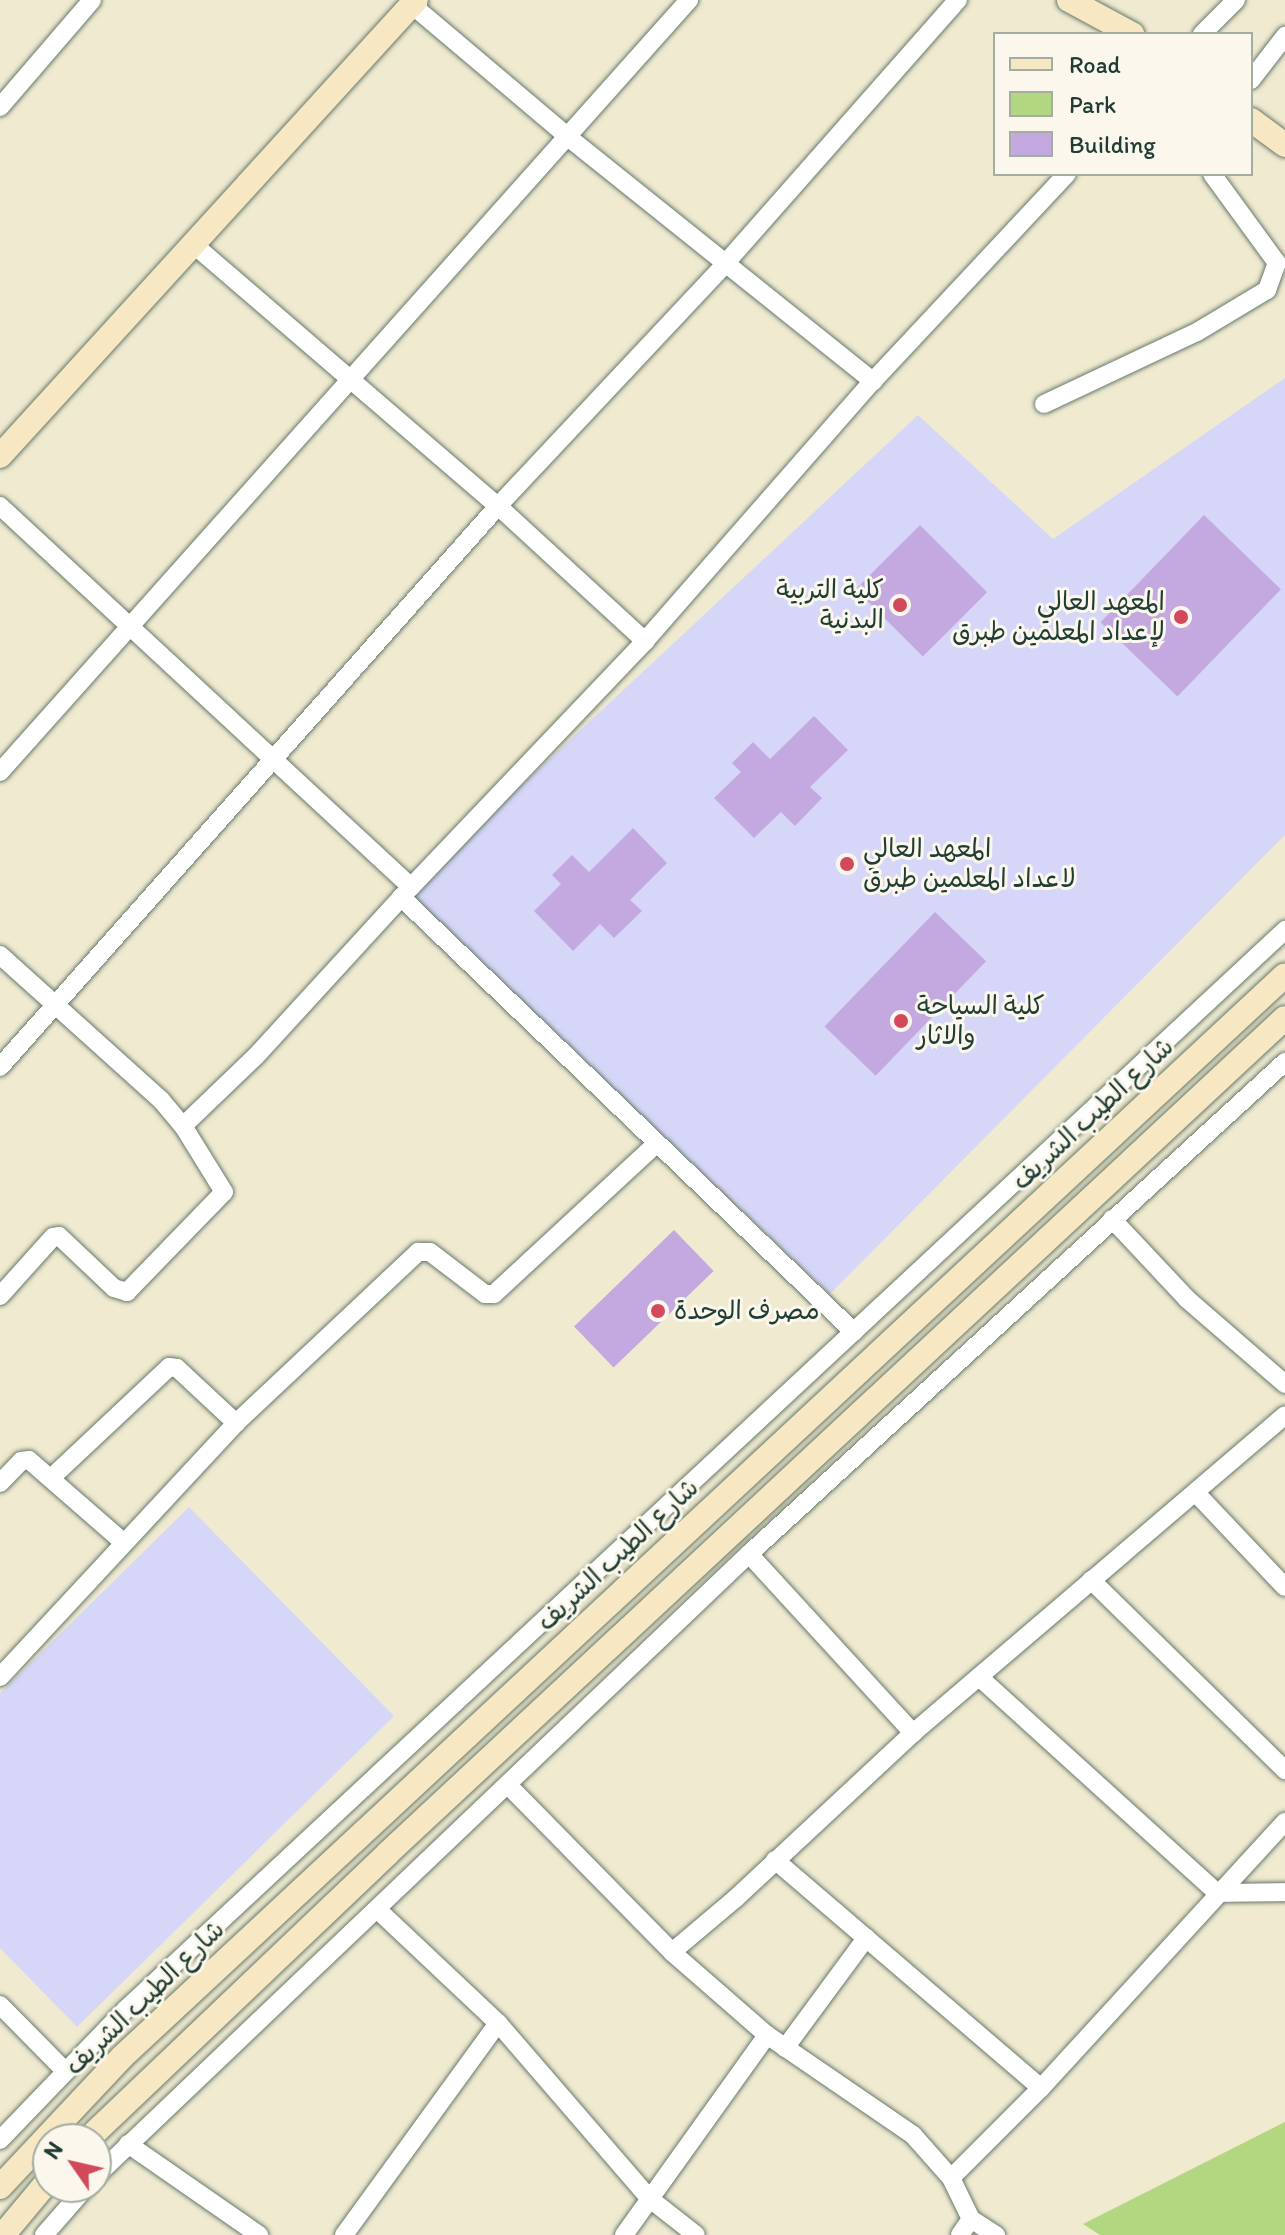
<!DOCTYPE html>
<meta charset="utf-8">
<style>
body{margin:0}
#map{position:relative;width:1285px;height:2235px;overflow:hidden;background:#f0ead1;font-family:Itim,"Playpen Sans Arabic",sans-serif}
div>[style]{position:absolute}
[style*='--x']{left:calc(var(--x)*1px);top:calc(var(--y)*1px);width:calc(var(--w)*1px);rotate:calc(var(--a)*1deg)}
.built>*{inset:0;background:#d6d7f8}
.green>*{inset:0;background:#b3d780}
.building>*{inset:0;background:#c4a9e0;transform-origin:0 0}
.roads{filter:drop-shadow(0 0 2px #687a6b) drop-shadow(0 0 2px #687a6b)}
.street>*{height:18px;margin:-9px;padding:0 9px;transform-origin:9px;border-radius:9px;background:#fff}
.secondary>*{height:24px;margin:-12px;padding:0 12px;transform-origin:12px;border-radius:12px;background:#f7e8c3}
.dots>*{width:22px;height:22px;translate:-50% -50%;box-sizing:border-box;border:4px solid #fbf7ec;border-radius:50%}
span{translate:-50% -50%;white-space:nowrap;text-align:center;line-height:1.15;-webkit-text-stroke:6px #fbf7ec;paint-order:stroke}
.poi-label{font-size:26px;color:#1f3d34}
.right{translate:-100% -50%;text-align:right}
.left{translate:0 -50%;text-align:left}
.street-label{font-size:26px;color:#1f3d34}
.legend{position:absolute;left:993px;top:32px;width:260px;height:144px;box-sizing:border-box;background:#fbf7ec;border:2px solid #a3ada2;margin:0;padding:10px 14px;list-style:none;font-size:24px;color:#1f3d34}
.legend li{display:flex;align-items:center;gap:16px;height:40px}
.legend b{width:40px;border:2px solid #a3ada2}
.north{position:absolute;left:32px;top:2123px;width:80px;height:80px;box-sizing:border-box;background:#fbf7ec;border:2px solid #a3ada2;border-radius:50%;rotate:304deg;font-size:22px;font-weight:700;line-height:32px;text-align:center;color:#1f3d34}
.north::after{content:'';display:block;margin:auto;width:28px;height:36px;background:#d1495b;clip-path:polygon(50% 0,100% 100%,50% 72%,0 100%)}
</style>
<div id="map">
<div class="built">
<i style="clip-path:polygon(1285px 378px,1285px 835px,830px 1294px,406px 893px,918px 415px,1053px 539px)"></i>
<i style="clip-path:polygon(189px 1507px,394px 1716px,77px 2027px,0 1948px,0 1693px)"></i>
</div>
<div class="green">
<i style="clip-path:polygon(1285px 2122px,1285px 2235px,1100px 2235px,1083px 2224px)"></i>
</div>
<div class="building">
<i style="left:1204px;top:515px;width:107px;height:149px;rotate:44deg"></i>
<i style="left:920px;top:525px;width:95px;height:91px;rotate:45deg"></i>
<i style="clip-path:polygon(814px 716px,848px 750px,810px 787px,822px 798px,795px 826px,781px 812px,754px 838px,714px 798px,741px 772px,732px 763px,753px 742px,770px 759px)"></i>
<i style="clip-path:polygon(633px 828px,667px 863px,630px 900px,642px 911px,614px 938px,600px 924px,573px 951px,534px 911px,561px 884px,552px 875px,572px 855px,589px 872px)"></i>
<i style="left:935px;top:912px;width:71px;height:159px;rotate:44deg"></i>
<i style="left:674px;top:1230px;width:57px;height:139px;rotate:46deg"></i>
</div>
<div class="roads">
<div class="street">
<i style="--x:412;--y:5;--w:204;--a:40.2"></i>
<i style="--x:568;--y:137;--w:391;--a:38.7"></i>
<i style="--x:1202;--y:34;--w:48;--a:-45"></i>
<i style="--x:1251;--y:80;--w:56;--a:-52.3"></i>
<i style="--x:0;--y:107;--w:141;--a:-49.3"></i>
<i style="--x:193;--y:244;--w:402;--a:40.7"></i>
<i style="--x:498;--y:506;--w:200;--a:42.6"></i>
<i style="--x:1044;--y:404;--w:169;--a:-25.2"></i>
<i style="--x:1197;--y:332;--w:82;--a:-31"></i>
<i style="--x:1267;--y:290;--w:29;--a:-70"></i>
<i style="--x:1277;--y:263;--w:110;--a:-126.1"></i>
<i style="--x:0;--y:506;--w:560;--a:42.83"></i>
<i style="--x:0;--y:772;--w:1035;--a:-48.25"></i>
<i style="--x:401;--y:897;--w:628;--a:43.84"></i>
<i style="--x:0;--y:955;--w:217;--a:42"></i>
<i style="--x:161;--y:1100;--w:34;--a:50"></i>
<i style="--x:183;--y:1126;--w:101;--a:-43.8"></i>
<i style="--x:256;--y:1056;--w:229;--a:-47.5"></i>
<i style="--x:411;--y:887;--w:340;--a:-46.4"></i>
<i style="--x:645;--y:641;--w:346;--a:-48.8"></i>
<i style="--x:873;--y:381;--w:284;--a:-46.9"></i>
<i style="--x:0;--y:1067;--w:750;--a:-48.4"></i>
<i style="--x:498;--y:506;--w:330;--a:-46.8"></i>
<i style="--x:724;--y:265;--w:354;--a:-48.6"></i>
<i style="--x:1112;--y:1219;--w:110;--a:46.8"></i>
<i style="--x:1187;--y:1299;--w:130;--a:40.9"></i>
<i style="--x:0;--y:1296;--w:79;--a:-48.1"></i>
<i style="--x:53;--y:1237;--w:6;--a:-9"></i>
<i style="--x:59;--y:1236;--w:76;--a:43.4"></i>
<i style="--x:114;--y:1288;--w:14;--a:17"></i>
<i style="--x:127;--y:1292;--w:139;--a:-45.9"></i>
<i style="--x:224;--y:1192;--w:78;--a:-121.8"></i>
<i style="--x:51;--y:1478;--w:162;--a:-43.2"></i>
<i style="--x:169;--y:1367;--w:8;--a:7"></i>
<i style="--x:177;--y:1368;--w:81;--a:43"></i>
<i style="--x:0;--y:1483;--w:30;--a:-46"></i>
<i style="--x:21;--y:1461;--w:8;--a:-7"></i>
<i style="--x:29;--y:1460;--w:126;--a:41.1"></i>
<i style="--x:1196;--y:1493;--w:129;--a:46.6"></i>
<i style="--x:749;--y:1554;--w:243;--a:47.5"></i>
<i style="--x:1091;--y:1580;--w:272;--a:44.4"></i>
<i style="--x:0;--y:1677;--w:347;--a:-47.1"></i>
<i style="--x:236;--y:1423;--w:250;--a:-43.2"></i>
<i style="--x:418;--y:1252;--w:12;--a:0"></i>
<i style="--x:430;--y:1252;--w:69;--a:37.4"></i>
<i style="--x:485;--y:1294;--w:9;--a:0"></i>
<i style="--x:494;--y:1294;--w:219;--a:-42.8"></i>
<i style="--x:979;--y:1677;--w:321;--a:42.2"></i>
<i style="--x:1217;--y:1893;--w:68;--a:-0.8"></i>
<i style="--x:508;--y:1785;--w:234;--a:45.5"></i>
<i style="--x:775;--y:1860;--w:350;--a:40.6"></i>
<i style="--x:378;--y:1910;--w:165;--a:43.3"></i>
<i style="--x:498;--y:2023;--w:233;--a:49.2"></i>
<i style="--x:650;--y:2199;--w:58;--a:38"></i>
<i style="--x:0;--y:2005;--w:91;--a:45.4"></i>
<i style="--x:767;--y:2035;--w:126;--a:-138.9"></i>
<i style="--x:672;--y:1952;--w:84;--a:-40.2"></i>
<i style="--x:736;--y:1898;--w:242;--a:-43"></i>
<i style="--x:913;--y:1733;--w:489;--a:-40.5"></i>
<i style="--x:785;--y:2048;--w:137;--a:-53.6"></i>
<i style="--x:0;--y:2140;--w:182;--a:-46.1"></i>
<i style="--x:126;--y:2009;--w:1584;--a:-42.95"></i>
<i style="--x:128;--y:2144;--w:160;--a:34.8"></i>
<i style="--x:96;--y:2176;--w:902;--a:-43.61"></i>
<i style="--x:749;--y:1554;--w:728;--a:-42.55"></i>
<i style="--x:951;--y:2178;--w:127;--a:-45"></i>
<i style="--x:1041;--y:2088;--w:361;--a:-47.5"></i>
<i style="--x:971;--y:2219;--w:30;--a:33"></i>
<i style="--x:44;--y:2235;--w:64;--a:-48.8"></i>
<i style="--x:344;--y:2235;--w:262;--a:-54"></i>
<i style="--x:624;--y:2235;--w:246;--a:-54.4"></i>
<i style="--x:767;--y:2035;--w:177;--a:34.4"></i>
<i style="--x:913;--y:2135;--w:57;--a:48.5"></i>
<i style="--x:951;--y:2178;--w:46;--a:64"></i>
<i style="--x:971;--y:2219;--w:19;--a:125"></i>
</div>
<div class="secondary">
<i style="--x:1069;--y:0;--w:72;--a:28.4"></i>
<i style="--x:1251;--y:120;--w:42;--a:36.3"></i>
<i style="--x:0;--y:456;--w:617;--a:-47.63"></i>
<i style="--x:88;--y:2139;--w:414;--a:-43.6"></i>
<i style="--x:388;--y:1853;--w:1225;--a:-42.95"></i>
<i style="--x:0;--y:2187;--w:178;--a:-46.8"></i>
<i style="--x:122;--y:2057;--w:1588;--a:-42.93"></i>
<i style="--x:3;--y:2235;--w:70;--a:-50.2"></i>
</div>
</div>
<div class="dots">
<i style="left:900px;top:605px;background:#d1495b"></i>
<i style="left:1181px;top:617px;background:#d1495b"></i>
<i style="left:847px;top:864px;background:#d1495b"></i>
<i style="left:901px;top:1021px;background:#d1495b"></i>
<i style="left:658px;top:1311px;background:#d1495b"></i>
</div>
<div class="poi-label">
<span class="right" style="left:884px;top:605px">كلية التربية<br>البدنية</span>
<span class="right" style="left:1165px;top:617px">المعهد العالي<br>لإعداد المعلمين طبرق</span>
<span class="left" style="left:863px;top:864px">المعهد العالي<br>لاعداد المعلمين طبرق</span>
<span class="left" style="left:917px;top:1021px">كلية السياحة<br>والاثار</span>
<span class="left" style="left:674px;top:1311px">مصرف الوحدة</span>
</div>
<div class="street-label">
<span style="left:1093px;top:1114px;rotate:-43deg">شارع الطيب الشريف</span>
<span style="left:618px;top:1555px;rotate:-43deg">شارع الطيب الشريف</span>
<span style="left:145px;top:1998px;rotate:-44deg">شارع الطيب الشريف</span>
</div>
<ul class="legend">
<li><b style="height:10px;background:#f7e8c3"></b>Road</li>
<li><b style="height:22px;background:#b3d780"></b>Park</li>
<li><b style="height:22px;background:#c4a9e0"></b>Building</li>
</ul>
<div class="north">N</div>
</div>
